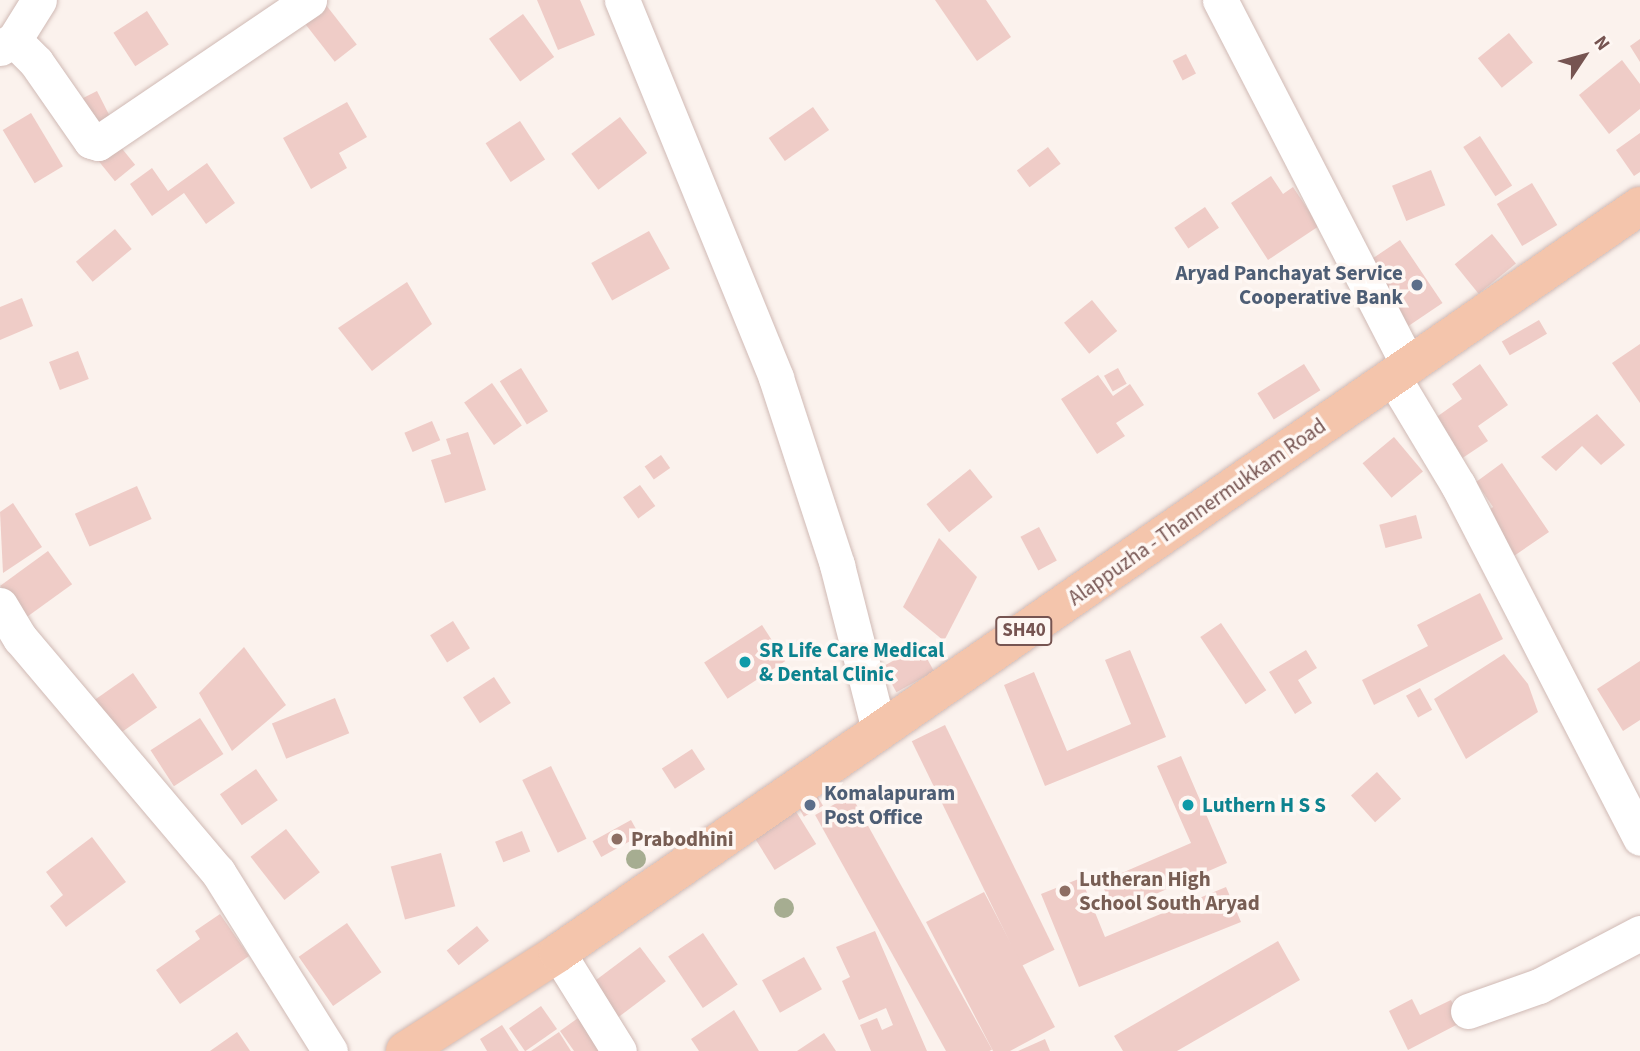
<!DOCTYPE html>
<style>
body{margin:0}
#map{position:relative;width:1640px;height:1051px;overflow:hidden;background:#fbf2ed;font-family:"Source Sans 3",sans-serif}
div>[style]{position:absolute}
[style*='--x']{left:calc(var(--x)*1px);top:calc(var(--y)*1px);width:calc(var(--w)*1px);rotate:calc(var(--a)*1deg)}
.building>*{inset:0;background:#efccc7;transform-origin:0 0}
.roads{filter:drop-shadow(0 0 2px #d0bab5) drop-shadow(0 0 2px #d0bab5)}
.street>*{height:35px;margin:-17.5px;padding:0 17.5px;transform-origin:17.5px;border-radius:17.5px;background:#fff}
.primary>*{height:38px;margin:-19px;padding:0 19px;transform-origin:19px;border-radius:19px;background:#f4c5ac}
.trees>*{width:20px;height:20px;margin:-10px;border-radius:50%;background:#a6ad91}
.dots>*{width:19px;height:19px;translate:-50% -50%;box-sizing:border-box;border:4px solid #fef7f3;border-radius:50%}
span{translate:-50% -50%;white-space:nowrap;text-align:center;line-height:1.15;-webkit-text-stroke:7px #fef7f3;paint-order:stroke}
.shield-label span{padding:2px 5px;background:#fef7f3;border:2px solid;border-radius:5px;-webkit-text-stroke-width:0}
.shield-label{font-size:19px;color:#765451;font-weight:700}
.service-label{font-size:21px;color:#4e5e75;font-weight:700}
.right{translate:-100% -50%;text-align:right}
.left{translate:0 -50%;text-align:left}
.street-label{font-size:21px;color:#765451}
.culture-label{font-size:21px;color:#0d838f;font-weight:700}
.education-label{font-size:21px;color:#785e54;font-weight:700}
.north{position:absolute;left:1549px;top:21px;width:70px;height:70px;-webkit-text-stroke:5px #fef7f3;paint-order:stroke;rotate:54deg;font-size:19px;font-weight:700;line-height:28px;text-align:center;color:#765451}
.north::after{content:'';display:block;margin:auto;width:24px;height:32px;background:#765451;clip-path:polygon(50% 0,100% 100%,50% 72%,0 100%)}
</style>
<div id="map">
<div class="building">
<i style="clip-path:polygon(537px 0,580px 0,595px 35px,558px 50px)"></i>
<i style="clip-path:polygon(935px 0,986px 0,1011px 37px,977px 61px)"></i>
<i style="left:326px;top:5px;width:50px;height:28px;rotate:52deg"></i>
<i style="left:147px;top:11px;width:40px;height:40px;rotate:57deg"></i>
<i style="left:523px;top:14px;width:53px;height:42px;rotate:54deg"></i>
<i style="left:1509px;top:33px;width:38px;height:40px;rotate:51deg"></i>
<i style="clip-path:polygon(1640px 39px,1640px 62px,1630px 46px)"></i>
<i style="left:1186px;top:54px;width:22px;height:15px;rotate:63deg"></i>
<i style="clip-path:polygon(1622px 60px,1640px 84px,1640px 109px,1609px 134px,1579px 95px)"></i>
<i style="left:97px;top:91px;width:28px;height:26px;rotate:63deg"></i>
<i style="clip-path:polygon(347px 102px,367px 137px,339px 153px,347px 168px,311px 189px,283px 138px)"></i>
<i style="left:813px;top:107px;width:28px;height:54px;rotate:55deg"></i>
<i style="left:31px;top:113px;width:62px;height:33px;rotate:59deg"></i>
<i style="left:620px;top:117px;width:45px;height:61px;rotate:53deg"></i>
<i style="left:520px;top:121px;width:46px;height:41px;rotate:57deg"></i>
<i style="clip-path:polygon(1640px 133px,1640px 172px,1634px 176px,1616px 150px)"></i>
<i style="left:1480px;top:136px;width:59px;height:20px;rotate:57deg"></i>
<i style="left:115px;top:140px;width:32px;height:26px;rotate:51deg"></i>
<i style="left:1048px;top:147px;width:21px;height:39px;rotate:53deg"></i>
<i style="clip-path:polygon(207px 163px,235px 203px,206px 224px,184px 193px,152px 216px,130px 184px,152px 168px,168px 191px)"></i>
<i style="left:1431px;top:170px;width:38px;height:42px;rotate:68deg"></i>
<i style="clip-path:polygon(1271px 176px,1283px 194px,1293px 187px,1319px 226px,1268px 260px,1231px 203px)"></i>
<i style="left:1532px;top:183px;width:49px;height:41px;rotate:59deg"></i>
<i style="left:1205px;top:207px;width:25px;height:37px;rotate:56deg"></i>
<i style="left:115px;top:229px;width:26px;height:51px;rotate:50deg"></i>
<i style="left:649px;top:231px;width:43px;height:66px;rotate:61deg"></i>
<i style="left:1492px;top:234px;width:38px;height:48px;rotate:51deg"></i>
<i style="left:1400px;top:240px;width:76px;height:46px;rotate:56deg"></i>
<i style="clip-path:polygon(407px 282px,432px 324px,372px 371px,338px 328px)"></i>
<i style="clip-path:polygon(22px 298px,33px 326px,0 340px,0 307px)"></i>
<i style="left:1092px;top:300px;width:40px;height:36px;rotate:51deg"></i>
<i style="left:1539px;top:320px;width:16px;height:43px;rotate:60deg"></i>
<i style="clip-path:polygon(1640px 344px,1640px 403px,1612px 363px)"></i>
<i style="left:78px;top:351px;width:30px;height:31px;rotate:69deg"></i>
<i style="left:1304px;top:364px;width:31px;height:55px;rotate:58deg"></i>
<i style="clip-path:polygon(1480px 364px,1508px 405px,1478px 426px,1488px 441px,1455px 463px,1428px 423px,1462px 399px,1452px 384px)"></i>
<i style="left:521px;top:368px;width:51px;height:25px;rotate:58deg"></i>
<i style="left:1118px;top:368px;width:18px;height:16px;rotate:61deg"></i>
<i style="clip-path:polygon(1098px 375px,1113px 396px,1130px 384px,1144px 405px,1116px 423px,1125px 436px,1097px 454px,1061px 399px)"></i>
<i style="left:492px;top:383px;width:52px;height:34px;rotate:55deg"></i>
<i style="clip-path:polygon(1597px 414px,1625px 445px,1601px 465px,1582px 446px,1556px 471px,1541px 457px)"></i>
<i style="left:432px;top:421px;width:21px;height:30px;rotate:67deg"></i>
<i style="clip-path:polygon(468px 432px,486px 490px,445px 503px,431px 460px,451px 454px,446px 439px)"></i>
<i style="left:1394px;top:437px;width:45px;height:41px;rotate:50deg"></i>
<i style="left:661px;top:455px;width:16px;height:20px;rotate:55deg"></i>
<i style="clip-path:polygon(1502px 463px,1549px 532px,1511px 558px,1482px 515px,1493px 507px,1476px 482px)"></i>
<i style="left:970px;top:469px;width:36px;height:56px;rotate:51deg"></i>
<i style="left:640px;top:485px;width:26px;height:21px;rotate:54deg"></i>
<i style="left:137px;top:486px;width:36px;height:68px;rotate:66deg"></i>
<i style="clip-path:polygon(13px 503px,42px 547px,3px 573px,0 512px)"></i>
<i style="left:1416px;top:515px;width:24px;height:38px;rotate:75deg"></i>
<i style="left:1039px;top:527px;width:38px;height:21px;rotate:62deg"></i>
<i style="clip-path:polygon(939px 538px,977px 577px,944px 641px,903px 607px)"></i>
<i style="left:48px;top:551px;width:41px;height:59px;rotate:54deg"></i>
<i style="clip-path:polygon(1480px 593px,1503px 639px,1374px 705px,1362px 680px,1428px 646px,1417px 625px)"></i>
<i style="left:453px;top:621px;width:32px;height:27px;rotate:58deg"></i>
<i style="left:1221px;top:623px;width:81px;height:25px;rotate:56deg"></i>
<i style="left:762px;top:625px;width:43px;height:69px;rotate:57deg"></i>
<i style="left:920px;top:646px;width:29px;height:43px;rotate:61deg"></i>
<i style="clip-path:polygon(244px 647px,286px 705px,232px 751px,199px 693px)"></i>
<i style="clip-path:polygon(1130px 650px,1166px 737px,1045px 786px,1004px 685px,1034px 672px,1067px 751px,1131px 724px,1105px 660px)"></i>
<i style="clip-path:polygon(1306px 650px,1317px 668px,1298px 680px,1312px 703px,1295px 714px,1269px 672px)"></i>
<i style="clip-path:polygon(1504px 654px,1528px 684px,1538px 712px,1466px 759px,1434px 699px)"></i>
<i style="clip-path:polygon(1640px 661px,1640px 720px,1623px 731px,1597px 689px)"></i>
<i style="left:133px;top:673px;width:42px;height:47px;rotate:55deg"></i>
<i style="left:494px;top:677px;width:31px;height:37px;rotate:57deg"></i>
<i style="left:1420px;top:688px;width:25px;height:16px;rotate:61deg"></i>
<i style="left:335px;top:698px;width:38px;height:68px;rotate:68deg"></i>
<i style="left:200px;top:718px;width:43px;height:59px;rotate:57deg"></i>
<i style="left:945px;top:725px;width:250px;height:37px;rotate:64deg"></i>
<i style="left:692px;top:749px;width:24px;height:36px;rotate:57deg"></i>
<i style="clip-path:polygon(1181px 756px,1227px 863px,1114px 912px,1101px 882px,1191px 843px,1157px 766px)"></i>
<i style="left:551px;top:766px;width:81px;height:32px;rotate:64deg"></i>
<i style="left:256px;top:769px;width:38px;height:44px;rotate:55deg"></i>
<i style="left:1377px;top:772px;width:36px;height:35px;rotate:48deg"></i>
<i style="left:815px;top:792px;width:16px;height:22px;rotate:60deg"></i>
<i style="left:851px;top:795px;width:291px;height:41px;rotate:61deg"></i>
<i style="left:795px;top:810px;width:40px;height:49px;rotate:58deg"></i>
<i style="left:631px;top:820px;width:18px;height:44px;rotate:61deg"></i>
<i style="left:286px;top:829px;width:55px;height:45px;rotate:52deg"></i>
<i style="left:522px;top:831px;width:22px;height:29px;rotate:68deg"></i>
<i style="clip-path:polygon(92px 837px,126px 882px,66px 927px,50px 906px,63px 895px,46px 872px)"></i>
<i style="left:441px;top:853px;width:55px;height:52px;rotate:75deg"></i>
<i style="clip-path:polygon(1081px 878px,1105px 937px,1226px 887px,1241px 922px,1079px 987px,1041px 894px)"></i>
<i style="clip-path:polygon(984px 892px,1055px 1027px,1010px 1051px,993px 1051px,926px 922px)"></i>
<i style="clip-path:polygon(220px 914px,249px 956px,180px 1004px,156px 970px,200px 939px,195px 931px)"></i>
<i style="left:347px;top:923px;width:60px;height:59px;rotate:55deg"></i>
<i style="left:477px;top:926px;width:19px;height:39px;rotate:51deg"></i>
<i style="clip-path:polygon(875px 931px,927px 1051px,871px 1051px,860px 1025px,877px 1018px,882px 1030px,893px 1025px,886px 1008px,859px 1020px,842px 981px,850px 977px,836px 947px)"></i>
<i style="left:703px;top:933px;width:62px;height:42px;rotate:56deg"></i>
<i style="clip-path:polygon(1278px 941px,1300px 980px,1177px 1051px,1123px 1051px,1114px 1036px)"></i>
<i style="left:640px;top:947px;width:43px;height:60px;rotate:53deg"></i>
<i style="left:804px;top:957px;width:37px;height:48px;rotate:61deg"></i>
<i style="clip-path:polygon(1412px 999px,1420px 1015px,1451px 1000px,1462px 1022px,1408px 1050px,1389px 1011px)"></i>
<i style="left:541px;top:1006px;width:28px;height:39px;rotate:55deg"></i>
<i style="clip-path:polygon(734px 1010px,759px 1051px,699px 1051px,691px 1039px)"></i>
<i style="clip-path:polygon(578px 1018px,600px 1051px,574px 1051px,560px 1031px)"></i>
<i style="clip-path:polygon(502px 1025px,519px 1051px,487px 1051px,480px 1039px)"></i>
<i style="clip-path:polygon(237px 1032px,250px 1051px,210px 1051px)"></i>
<i style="clip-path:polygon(559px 1032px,571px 1051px,531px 1051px)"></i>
<i style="clip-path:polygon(824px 1033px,836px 1051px,797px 1051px)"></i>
<i style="clip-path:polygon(1045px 1039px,1050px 1051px,1018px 1051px)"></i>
</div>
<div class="roads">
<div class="street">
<i style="--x:622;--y:0;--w:408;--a:67.8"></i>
<i style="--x:776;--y:378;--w:197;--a:71.9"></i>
<i style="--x:837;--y:565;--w:170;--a:75.7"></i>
<i style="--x:1220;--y:0;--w:411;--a:62.7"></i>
<i style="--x:14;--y:40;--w:31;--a:45"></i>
<i style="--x:36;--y:62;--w:96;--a:55.2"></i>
<i style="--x:91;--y:141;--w:7;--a:16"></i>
<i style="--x:98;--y:143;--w:255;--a:-34.1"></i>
<i style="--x:0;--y:48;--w:16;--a:-30"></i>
<i style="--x:14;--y:40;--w:47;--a:-58"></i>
<i style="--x:1393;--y:377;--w:126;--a:59"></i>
<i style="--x:1458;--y:485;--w:397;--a:62.7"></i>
<i style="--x:0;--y:605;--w:39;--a:59"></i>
<i style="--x:20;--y:638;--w:307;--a:49.8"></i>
<i style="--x:218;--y:872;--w:211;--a:58"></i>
<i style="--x:558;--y:953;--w:115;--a:58.1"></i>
<i style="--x:1468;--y:1011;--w:75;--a:-19.4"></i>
<i style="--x:1539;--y:986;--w:114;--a:-27.7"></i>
</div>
<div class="primary">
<i style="--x:405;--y:1051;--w:182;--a:-32.6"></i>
<i style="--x:558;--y:953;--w:1315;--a:-34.62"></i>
</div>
</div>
<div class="trees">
<i style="left:636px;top:859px"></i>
<i style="left:784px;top:908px"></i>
</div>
<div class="dots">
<i style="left:1417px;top:285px;background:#5c6f8a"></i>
<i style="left:745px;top:662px;background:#0f9aa8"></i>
<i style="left:810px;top:805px;background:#5c6f8a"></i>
<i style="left:1188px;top:805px;background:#0f9aa8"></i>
<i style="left:617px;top:839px;background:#8d6e63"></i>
<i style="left:1065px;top:891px;background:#8d6e63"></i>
</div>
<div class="shield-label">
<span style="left:1024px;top:631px">SH40</span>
</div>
<div class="service-label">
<span class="right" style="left:1403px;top:285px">Aryad Panchayat Service<br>Cooperative Bank</span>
<span class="left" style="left:824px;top:805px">Komalapuram<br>Post Office</span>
</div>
<div class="street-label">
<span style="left:1197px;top:512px;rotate:-35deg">Alappuzha - Thannermukkam Road</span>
</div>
<div class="culture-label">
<span class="left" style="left:759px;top:662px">SR Life Care Medical<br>&amp; Dental Clinic</span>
<span class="left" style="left:1202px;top:805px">Luthern H S S</span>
</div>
<div class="education-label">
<span class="left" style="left:631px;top:839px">Prabodhini</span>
<span class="left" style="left:1079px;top:891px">Lutheran High<br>School South Aryad</span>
</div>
<div class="north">N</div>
</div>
